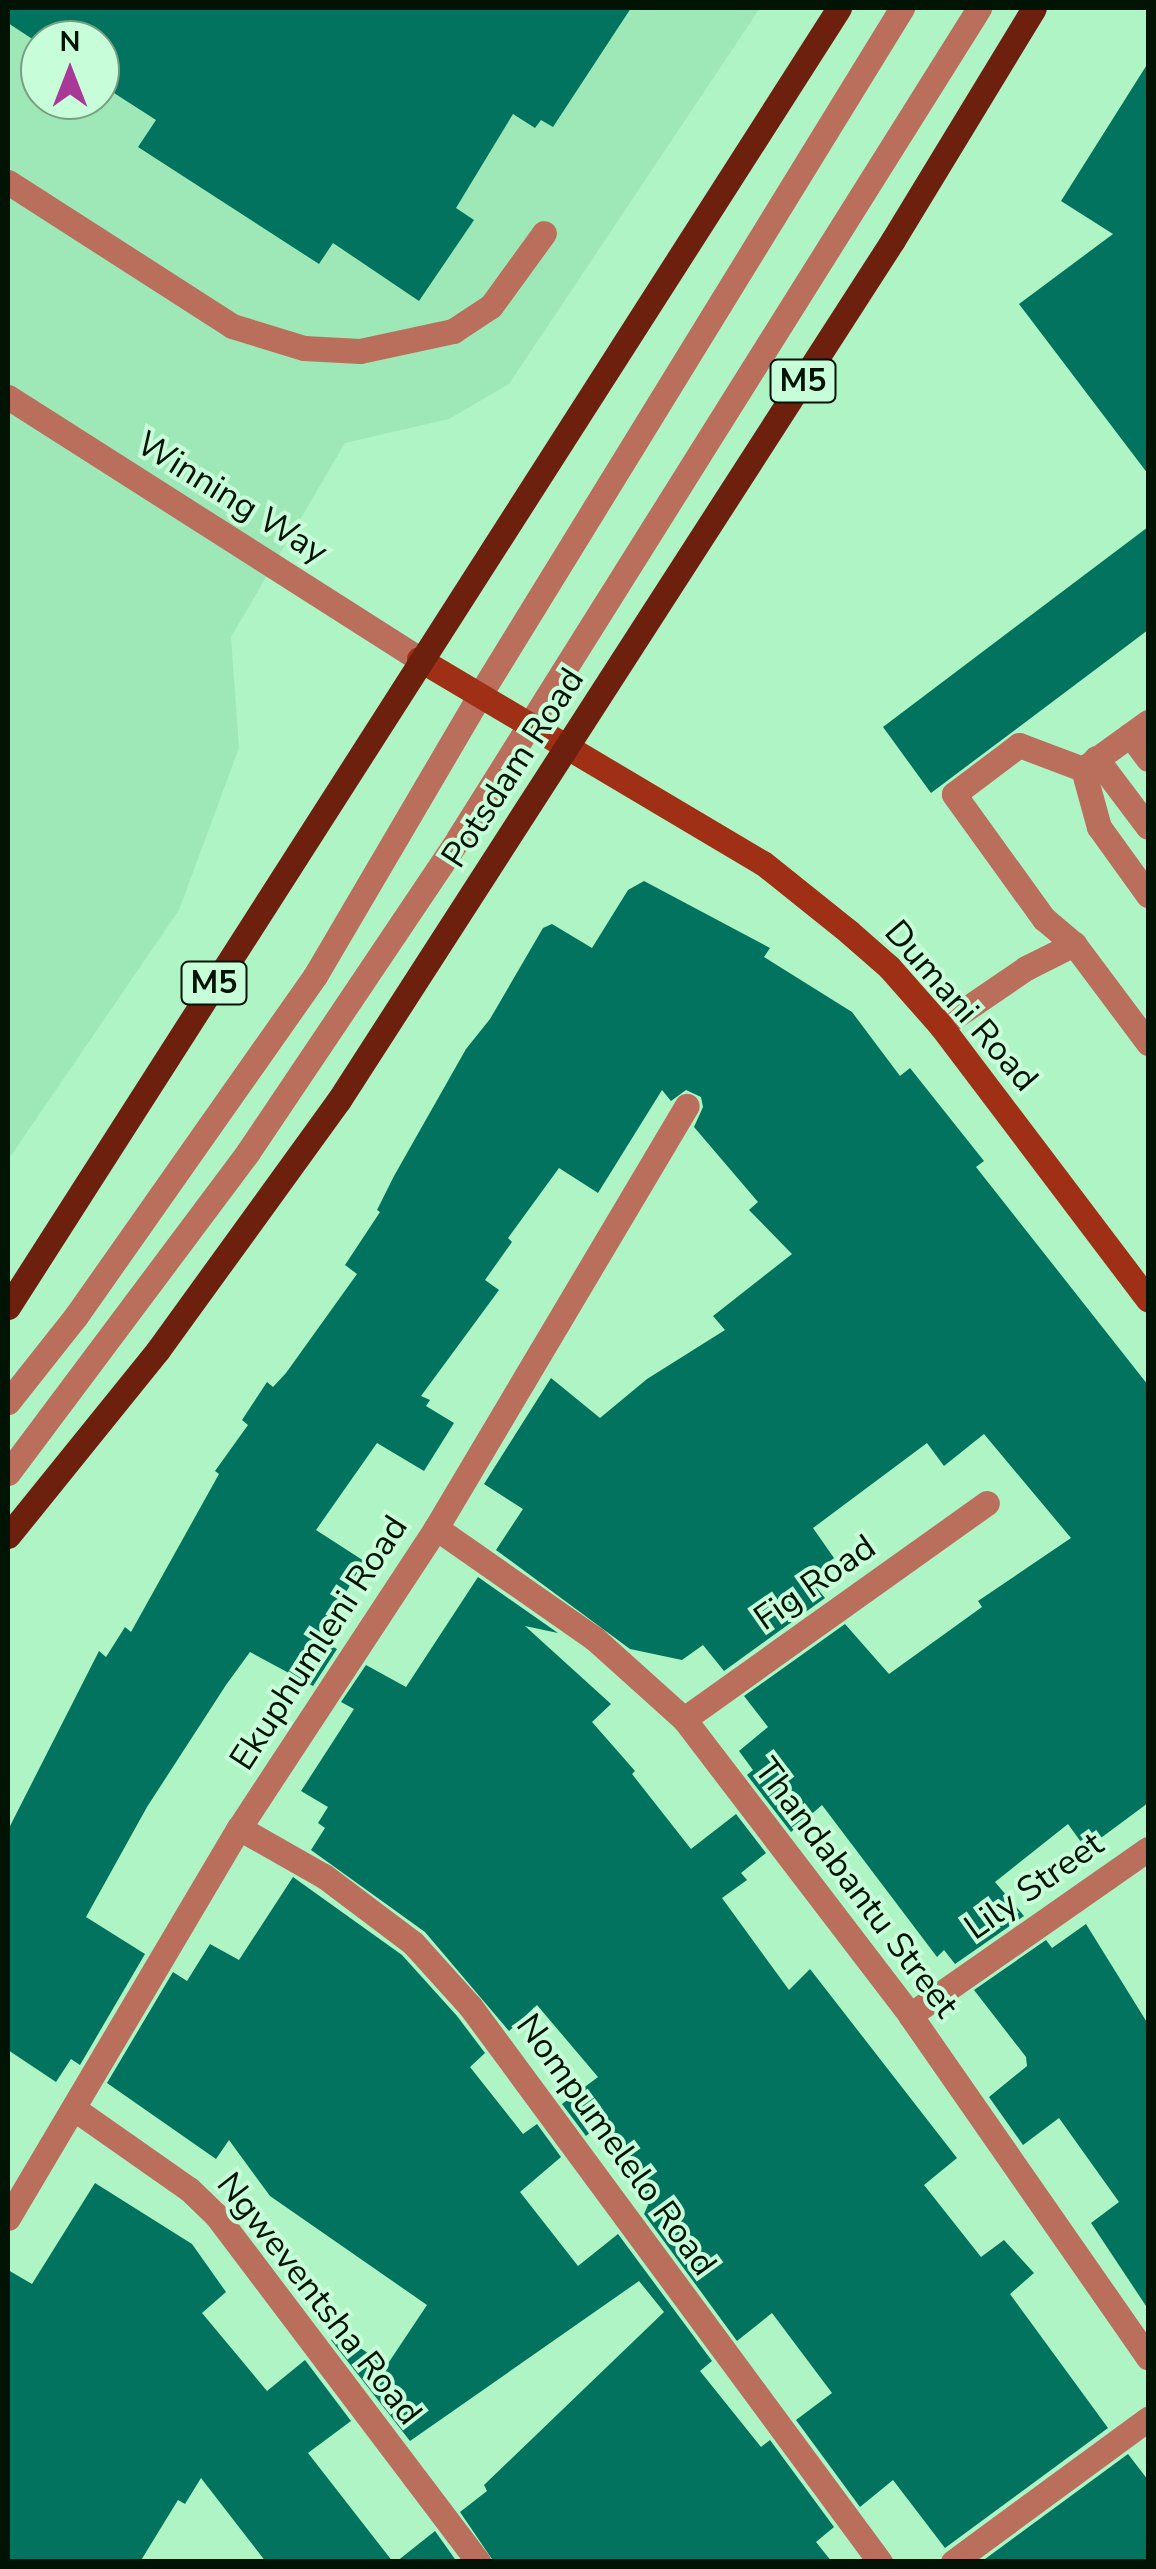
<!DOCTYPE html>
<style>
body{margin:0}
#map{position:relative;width:1156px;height:2569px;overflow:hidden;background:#aff4c5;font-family:"Nunito Sans",sans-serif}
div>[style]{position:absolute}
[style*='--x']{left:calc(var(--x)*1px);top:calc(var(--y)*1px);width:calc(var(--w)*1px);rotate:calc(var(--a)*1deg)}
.built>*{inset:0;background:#9de8b6}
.building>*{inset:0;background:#02735f}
.lane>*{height:25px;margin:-12.5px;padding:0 12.5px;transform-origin:12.5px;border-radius:12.5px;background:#ba6f5d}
.street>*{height:25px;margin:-12.5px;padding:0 12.5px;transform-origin:12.5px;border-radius:12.5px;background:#ba6f5d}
.secondary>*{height:25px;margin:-12.5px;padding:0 12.5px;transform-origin:12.5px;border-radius:12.5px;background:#9f3015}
.primary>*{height:25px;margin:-12.5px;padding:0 12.5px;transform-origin:12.5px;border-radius:12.5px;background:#6e200e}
span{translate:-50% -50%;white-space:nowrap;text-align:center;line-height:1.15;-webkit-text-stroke:8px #c7fdd8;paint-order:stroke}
.shield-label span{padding:2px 8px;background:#c7fdd8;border:2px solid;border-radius:8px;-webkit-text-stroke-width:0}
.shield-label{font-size:32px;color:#001305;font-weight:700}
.street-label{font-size:35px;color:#001305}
.frame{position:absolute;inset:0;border:10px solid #001305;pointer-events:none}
.north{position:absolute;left:20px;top:20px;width:100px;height:100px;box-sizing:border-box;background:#c7fdd8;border:2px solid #779f84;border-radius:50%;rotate:0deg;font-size:28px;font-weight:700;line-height:40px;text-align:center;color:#001305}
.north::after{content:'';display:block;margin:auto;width:35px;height:45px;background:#a83997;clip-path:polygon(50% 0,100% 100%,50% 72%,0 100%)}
</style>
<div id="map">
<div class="built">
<i style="clip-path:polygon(evenodd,8px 8px,760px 8px,509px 384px,449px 419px,345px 443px,231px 637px,239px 748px,179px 910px,8px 1160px,8px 8px,40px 40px,100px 40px,100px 100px,40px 100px,40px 40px)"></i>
</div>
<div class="building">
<i style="clip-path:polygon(8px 8px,631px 8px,553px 127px,541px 120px,535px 128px,513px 114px,456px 208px,474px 220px,419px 301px,333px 243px,319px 264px,138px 147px,156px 120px,100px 84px,100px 40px,40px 40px,40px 44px,8px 23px)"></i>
<i style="clip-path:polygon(1148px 63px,1148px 474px,1019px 304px,1113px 234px,1061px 201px)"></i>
<i style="clip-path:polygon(1148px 527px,1148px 630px,931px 793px,883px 727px)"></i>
<i style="clip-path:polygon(644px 881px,770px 948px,764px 957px,852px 1012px,900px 1076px,910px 1068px,984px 1161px,976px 1167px,1148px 1385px,1148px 1803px,1086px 1849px,1068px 1824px,995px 1882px,1024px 1916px,955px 1964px,944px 1950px,937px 1957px,822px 1805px,791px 1832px,747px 1775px,753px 1770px,739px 1751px,768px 1727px,744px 1696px,845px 1624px,889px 1674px,982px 1607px,978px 1601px,1071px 1538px,984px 1434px,944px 1466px,927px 1443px,813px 1528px,834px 1558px,809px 1578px,825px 1598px,724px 1671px,703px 1645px,682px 1660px,630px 1649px,496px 1550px,523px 1509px,484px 1484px,551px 1378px,600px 1418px,647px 1379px,725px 1330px,713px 1316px,792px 1254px,749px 1210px,758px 1202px,694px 1127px,703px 1107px,701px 1097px,686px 1090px,671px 1101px,662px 1090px,598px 1193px,559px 1168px,508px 1238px,512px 1242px,485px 1280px,499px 1290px,421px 1396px,430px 1400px,426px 1406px,454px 1423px,424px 1471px,377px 1443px,316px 1530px,364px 1561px,319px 1639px,337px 1649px,313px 1686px,250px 1652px,226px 1685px,147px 1807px,86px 1917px,145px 1954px,80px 2065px,71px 2059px,56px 2082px,8px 2050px,8px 1830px,99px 1651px,106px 1657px,125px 1627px,131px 1632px,219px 1474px,215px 1471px,248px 1425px,242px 1420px,267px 1382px,273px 1387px,286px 1373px,357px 1274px,345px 1265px,380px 1212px,377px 1210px,394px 1176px,466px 1049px,490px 1019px,543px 928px,552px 924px,592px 948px,628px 890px)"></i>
<i style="clip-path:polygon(478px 1577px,558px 1633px,525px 1626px,611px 1704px,592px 1722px,635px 1771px,632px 1774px,691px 1849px,736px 1814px,766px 1853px,741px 1873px,747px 1880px,722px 1898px,789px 1990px,810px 1969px,957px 2158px,924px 2185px,981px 2257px,1004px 2240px,1034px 2273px,1010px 2294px,1108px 2428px,945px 2548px,893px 2480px,860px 2507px,796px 2420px,832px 2393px,772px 2313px,737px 2341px,644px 2214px,648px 2205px,592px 2131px,586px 2136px,562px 2104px,598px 2077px,537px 2005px,509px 2031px,425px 1932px,311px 1850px,325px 1828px,318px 1823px,328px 1807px,301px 1791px,354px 1709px,341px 1702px,366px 1665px,406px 1687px)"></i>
<i style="clip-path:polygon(293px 1877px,402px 1955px,457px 2016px,485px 2053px,470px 2067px,523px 2134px,537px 2124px,561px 2157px,520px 2192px,578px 2266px,618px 2234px,712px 2361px,700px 2371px,761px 2447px,770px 2440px,834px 2527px,816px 2542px,832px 2562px,494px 2562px,460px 2512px,487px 2491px,484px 2485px,664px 2312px,639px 2281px,410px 2441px,331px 2340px,338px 2334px,387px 2365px,427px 2305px,270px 2196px,229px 2140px,216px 2159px,107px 2083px,173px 1972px,187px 1981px,210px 1944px,239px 1960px)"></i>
<i style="clip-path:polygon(1086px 1924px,1148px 2024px,1148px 2309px,1091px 2223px,1119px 2202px,1059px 2118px,1023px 2145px,989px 2097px,1027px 2066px,1026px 2057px,974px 1990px,1046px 1940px,1052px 1948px)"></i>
<i style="clip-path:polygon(95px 2183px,192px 2244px,226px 2292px,202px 2313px,267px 2391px,305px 2360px,351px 2421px,308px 2453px,393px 2562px,266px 2562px,201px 2478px,185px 2504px,178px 2500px,140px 2562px,8px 2562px,8px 2270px,32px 2284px)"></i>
<i style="clip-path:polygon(1128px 2454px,1148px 2480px,1148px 2562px,981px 2562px)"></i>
<i style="clip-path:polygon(435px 2531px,457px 2562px,396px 2562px)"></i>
</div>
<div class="lane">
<i style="--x:8;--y:182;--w:266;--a:32.7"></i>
<i style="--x:232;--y:326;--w:75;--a:17"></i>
<i style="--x:304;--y:348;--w:56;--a:3.1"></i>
<i style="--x:360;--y:351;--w:95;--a:-12.1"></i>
<i style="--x:453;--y:331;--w:45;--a:-33.3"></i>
<i style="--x:491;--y:306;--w:90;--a:-54"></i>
<i style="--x:8;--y:397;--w:487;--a:32.5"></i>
<i style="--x:1130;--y:735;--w:30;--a:53"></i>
<i style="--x:1096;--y:758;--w:86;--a:53"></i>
<i style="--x:1083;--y:769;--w:60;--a:74.6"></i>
<i style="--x:1099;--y:827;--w:84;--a:54.2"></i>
<i style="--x:1074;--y:944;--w:39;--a:-140"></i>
<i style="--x:1044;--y:919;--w:154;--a:-125.8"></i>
<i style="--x:954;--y:794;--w:81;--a:-37"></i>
<i style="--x:1019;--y:745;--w:68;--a:20.6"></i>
<i style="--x:1083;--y:769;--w:80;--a:-35.9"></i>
<i style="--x:941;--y:1026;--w:103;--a:-34.3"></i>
<i style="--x:1026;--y:968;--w:54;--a:-26.6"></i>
<i style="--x:1074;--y:944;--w:124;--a:53.2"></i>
<i style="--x:8;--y:1402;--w:110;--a:-51.7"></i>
<i style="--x:76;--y:1316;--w:416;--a:-54.9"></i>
<i style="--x:315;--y:976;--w:324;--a:-59.6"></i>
<i style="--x:479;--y:696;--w:808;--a:-58.42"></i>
<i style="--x:8;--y:1473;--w:401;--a:-53.2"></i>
<i style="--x:248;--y:1152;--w:377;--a:-56.1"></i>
<i style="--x:458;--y:839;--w:981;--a:-57.91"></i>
</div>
<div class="street">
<i style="--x:436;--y:1528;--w:194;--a:34.9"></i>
<i style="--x:595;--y:1639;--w:120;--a:42"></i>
<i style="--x:684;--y:1719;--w:372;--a:52.6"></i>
<i style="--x:910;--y:2015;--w:417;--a:55.2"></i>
<i style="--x:684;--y:1719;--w:372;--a:-35.5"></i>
<i style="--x:239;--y:1828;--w:98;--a:29.5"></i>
<i style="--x:324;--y:1876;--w:111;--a:37"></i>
<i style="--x:413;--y:1943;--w:85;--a:47.9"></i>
<i style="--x:470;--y:2006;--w:691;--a:53.59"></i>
<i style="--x:910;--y:2015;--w:290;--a:-34.9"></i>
<i style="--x:76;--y:2110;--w:138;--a:35"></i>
<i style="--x:189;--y:2189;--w:37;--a:44"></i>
<i style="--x:216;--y:2215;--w:435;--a:52.9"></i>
<i style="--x:8;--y:2218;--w:453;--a:-59.4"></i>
<i style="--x:239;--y:1828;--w:359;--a:-56.7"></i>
<i style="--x:436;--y:1528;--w:491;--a:-59.3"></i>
<i style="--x:953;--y:2562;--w:242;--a:-36.3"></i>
</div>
<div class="secondary">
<i style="--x:419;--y:659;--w:400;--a:30.7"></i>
<i style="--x:763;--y:863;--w:110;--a:38.7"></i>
<i style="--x:849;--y:932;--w:53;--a:41.2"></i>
<i style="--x:889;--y:967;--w:79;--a:48.6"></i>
<i style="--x:941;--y:1026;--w:343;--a:52.9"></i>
</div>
<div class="primary">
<i style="--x:8;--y:1307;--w:1542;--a:-57.39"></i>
<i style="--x:8;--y:1536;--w:239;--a:-51.1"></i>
<i style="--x:158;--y:1350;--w:309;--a:-54.1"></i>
<i style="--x:339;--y:1100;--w:1023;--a:-57.21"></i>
<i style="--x:893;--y:240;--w:271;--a:-58.7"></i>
</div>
<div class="shield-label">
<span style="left:803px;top:381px">M5</span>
<span style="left:214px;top:983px">M5</span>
</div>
<div class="street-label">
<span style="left:232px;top:498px;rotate:32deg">Winning Way</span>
<span style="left:513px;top:768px;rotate:-57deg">Potsdam Road</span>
<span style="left:961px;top:1006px;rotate:49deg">Dumani Road</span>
<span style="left:815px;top:1583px;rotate:-35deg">Fig Road</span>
<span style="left:319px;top:1643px;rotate:-57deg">Ekuphumleni Road</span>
<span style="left:1034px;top:1886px;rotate:-35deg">Lily Street</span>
<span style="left:856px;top:1888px;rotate:53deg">Thandabantu Street</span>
<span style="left:616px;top:2145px;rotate:54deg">Nompumelelo Road</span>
<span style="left:319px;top:2299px;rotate:52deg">Ngweventsha Road</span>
</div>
<div class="frame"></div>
<div class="north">N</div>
</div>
